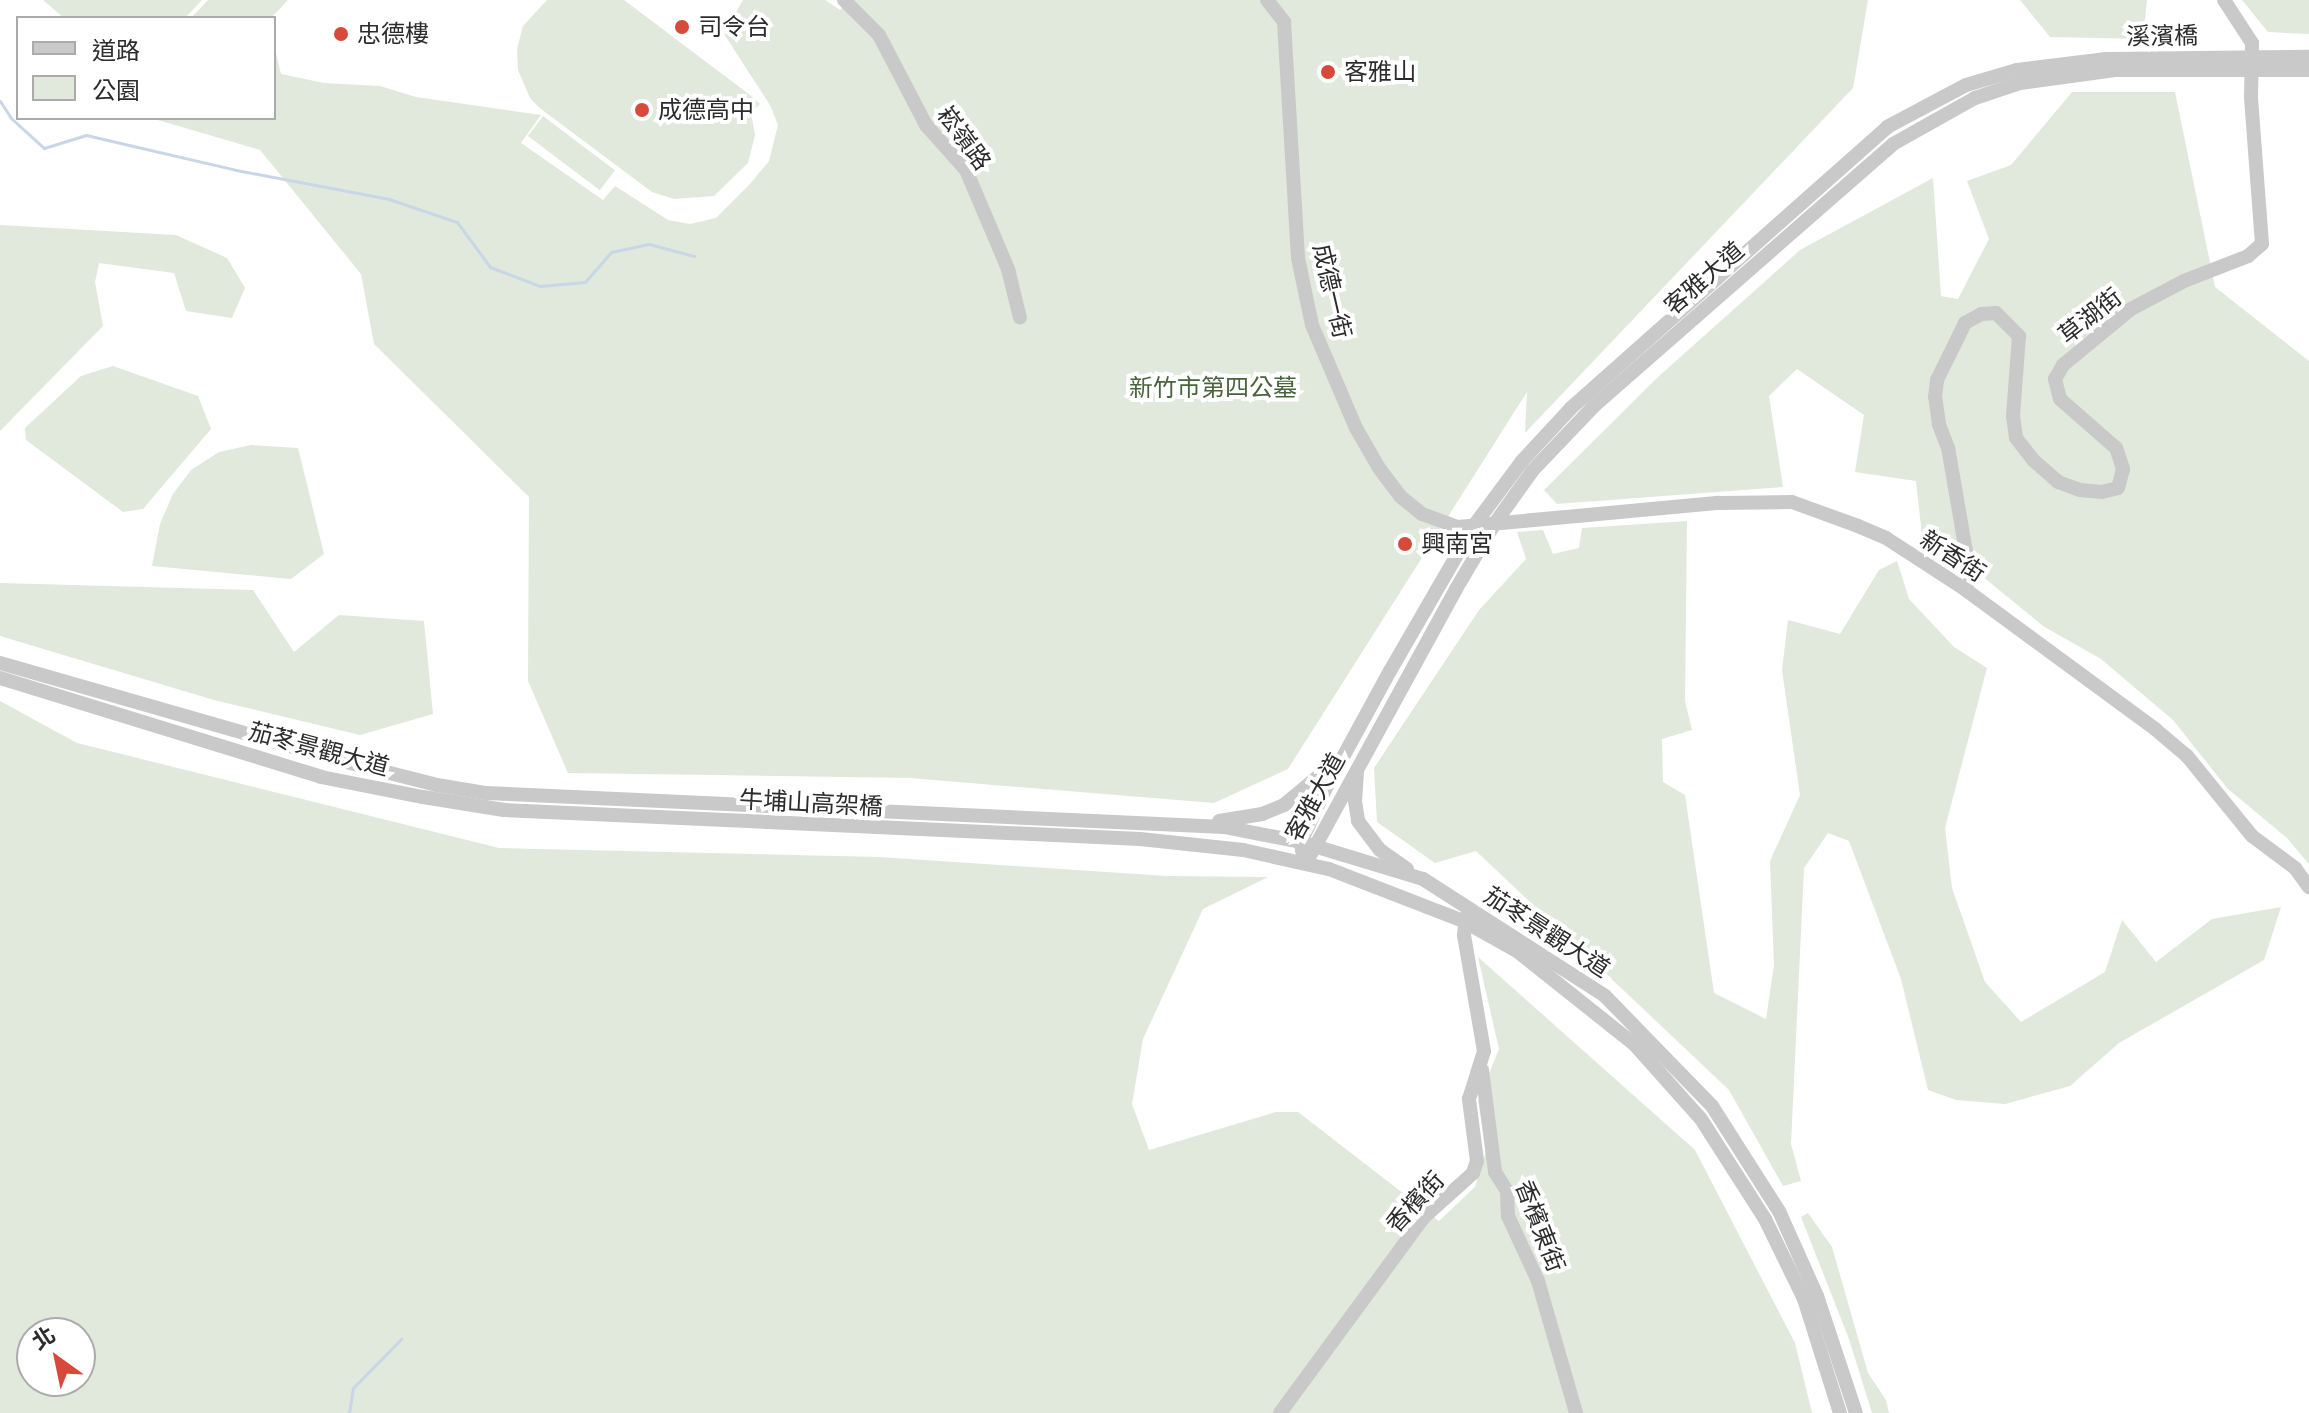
<!DOCTYPE html>
<meta charset="utf-8">
<style>
body{margin:0}
#map{position:relative;width:2309px;height:1413px;overflow:hidden;background:#fff;font-family:"DM Sans","Noto Sans TC",sans-serif}
div>[style]{position:absolute}
[style*='--x']{left:calc(var(--x)*1px);top:calc(var(--y)*1px);width:calc(var(--w)*1px);rotate:calc(var(--a)*1deg)}
.green>*{inset:0;background:#e0e9db;transform-origin:0 0}
.stream>*{height:3px;margin:-1.5px;padding:0 1.5px;transform-origin:1.5px;border-radius:1.5px;background:#c8d6e8}
.minor>*{height:14px;margin:-7px;padding:0 7px;transform-origin:7px;border-radius:7px;background:#c9c9c9}
.minor-bridge>*{height:14px;margin:-7px;padding:0 7px;transform-origin:7px;border-radius:7px;background:#c9c9c9}
.dots>*{width:22px;height:22px;translate:-50% -50%;box-sizing:border-box;border:4px solid #fff;border-radius:50%}
span{translate:-50% -50%;white-space:nowrap;text-align:center;line-height:1.15;-webkit-text-stroke:8px #fff;paint-order:stroke}
.poi-label{font-size:24px;color:#2c2c2c}
.left{translate:0 -50%;text-align:left}
.street-label{font-size:24px;color:#2c2c2c}
.park-label{font-size:24px;color:#49643d}
.legend{position:absolute;left:16px;top:16px;width:260px;height:104px;box-sizing:border-box;background:#fff;border:2px solid #ababab;margin:0;padding:10px 14px;list-style:none;font-size:24px;color:#2c2c2c}
.legend li{display:flex;align-items:center;gap:16px;height:40px}
.legend b{width:40px;border:2px solid #ababab}
.north{position:absolute;left:16px;top:1317px;width:80px;height:80px;box-sizing:border-box;background:#fff;border:2px solid #ababab;border-radius:50%;rotate:327deg;font-size:22px;font-weight:700;line-height:32px;text-align:center;color:#2c2c2c}
.north::after{content:'';display:block;margin:auto;width:28px;height:36px;background:#d7493a;clip-path:polygon(50% 0,100% 100%,50% 72%,0 100%)}
</style>
<div id="map">
<div class="green">
<i style="clip-path:polygon(43px 0,202px 0,185px 18px,64px 18px)"></i>
<i style="clip-path:polygon(208px 0,288px 0,271px 18px,191px 18px)"></i>
<i style="clip-path:polygon(547px 0,624px 0,750px 95px,760px 104px,751px 113px,755px 135px,748px 163px,714px 196px,674px 199px,652px 192px,541px 109px,530px 98px,518px 70px,517px 49px,523px 26px)"></i>
<i style="clip-path:polygon(743px 0,825px 0,840px 10px,848px 0,1868px 0,1853px 88px,1525px 433px,1527px 392px,1288px 769px,1214px 803px,910px 778px,568px 773px,528px 681px,529px 497px,374px 344px,361px 274px,260px 150px,151px 118px,274px 118px,274px 45px,281px 74px,324px 83px,380px 86px,416px 97px,541px 115px,521px 143px,603px 200px,615px 186px,668px 220px,690px 224px,716px 218px,749px 185px,769px 161px,778px 125px,770px 105px,724px 34px)"></i>
<i style="clip-path:polygon(2020px 0,2147px 0,2143px 39px,2050px 37px)"></i>
<i style="clip-path:polygon(2242px 0,2309px 0,2309px 34px,2268px 32px)"></i>
<i style="clip-path:polygon(2072px 92px,2175px 92px,2215px 287px,2309px 361px,2309px 864px,2287px 838px,2227px 788px,2173px 720px,2101px 659px,2043px 626px,1982px 576px,1923px 545px,1916px 481px,1855px 472px,1864px 415px,1797px 369px,1769px 396px,1783px 487px,1557px 504px,1544px 490px,1658px 377px,1800px 250px,1933px 178px,1941px 296px,1958px 299px,1989px 239px,1967px 181px,2011px 165px)"></i>
<i style="left:543px;top:116px;width:90px;height:25px;rotate:37deg"></i>
<i style="clip-path:polygon(0 225px,176px 235px,227px 258px,245px 288px,232px 318px,186px 311px,174px 273px,99px 263px,95px 282px,103px 326px,0 431px)"></i>
<i style="clip-path:polygon(113px 366px,198px 396px,211px 429px,143px 509px,123px 512px,26px 440px,25px 428px,81px 376px)"></i>
<i style="clip-path:polygon(251px 445px,298px 448px,324px 554px,291px 579px,152px 566px,160px 524px,173px 494px,191px 470px,219px 452px)"></i>
<i style="clip-path:polygon(1687px 521px,1685px 701px,1692px 730px,1662px 739px,1663px 782px,1685px 795px,1714px 993px,1766px 1019px,1774px 965px,1770px 861px,1800px 795px,1782px 670px,1788px 620px,1840px 634px,1879px 570px,1897px 561px,1909px 599px,1954px 647px,1987px 668px,1945px 828px,1952px 888px,1985px 982px,2021px 1022px,2105px 972px,2122px 920px,2156px 962px,2212px 919px,2281px 907px,2264px 960px,2119px 1043px,2070px 1086px,2005px 1104px,1956px 1100px,1928px 1090px,1901px 979px,1849px 841px,1828px 833px,1804px 868px,1791px 1144px,1801px 1181px,1783px 1186px,1729px 1090px,1476px 851px,1435px 863px,1377px 822px,1374px 768px,1479px 610px,1526px 559px,1517px 532px,1543px 530px,1553px 554px,1579px 548px,1582px 528px)"></i>
<i style="clip-path:polygon(0 583px,253px 590px,294px 652px,339px 615px,424px 621px,433px 714px,360px 735px,214px 700px,0 636px)"></i>
<i style="clip-path:polygon(evenodd,0 701px,77px 743px,499px 848px,880px 857px,1167px 876px,1268px 877px,1203px 909px,1143px 1039px,1132px 1104px,1149px 1150px,1276px 1112px,1298px 1112px,1439px 1221px,1475px 1187px,1486px 1151px,1478px 1101px,1499px 1049px,1478px 957px,1695px 1150px,1795px 1343px,1812px 1413px,0 1413px,0 701px,32px 1333px,80px 1333px,80px 1381px,32px 1381px,32px 1333px)"></i>
<i style="clip-path:polygon(1808px 1213px,1832px 1247px,1868px 1373px,1886px 1400px,1889px 1413px,1872px 1413px,1849px 1339px,1801px 1217px)"></i>
</div>
<div class="stream">
<i style="--x:0;--y:101;--w:20;--a:57"></i>
<i style="--x:11;--y:118;--w:45;--a:42.3"></i>
<i style="--x:44;--y:148;--w:44;--a:-17.2"></i>
<i style="--x:86;--y:135;--w:154;--a:13.1"></i>
<i style="--x:236;--y:170;--w:156;--a:10.7"></i>
<i style="--x:389;--y:199;--w:72;--a:18.7"></i>
<i style="--x:457;--y:222;--w:56;--a:53.7"></i>
<i style="--x:490;--y:267;--w:53;--a:20.8"></i>
<i style="--x:540;--y:286;--w:45;--a:-5.1"></i>
<i style="--x:585;--y:282;--w:40;--a:-49"></i>
<i style="--x:611;--y:252;--w:39;--a:-12"></i>
<i style="--x:649;--y:244;--w:47;--a:14.9"></i>
<i style="--x:349;--y:1413;--w:25;--a:-81"></i>
<i style="--x:353;--y:1388;--w:69;--a:-45.6"></i>
</div>
<div class="minor">
<i style="--x:844;--y:0;--w:49;--a:45"></i>
<i style="--x:879;--y:35;--w:102;--a:62.4"></i>
<i style="--x:926;--y:125;--w:60;--a:48.4"></i>
<i style="--x:966;--y:170;--w:108;--a:67"></i>
<i style="--x:1008;--y:269;--w:50;--a:76.2"></i>
<i style="--x:1267;--y:0;--w:28;--a:52"></i>
<i style="--x:1284;--y:22;--w:236;--a:86.6"></i>
<i style="--x:1298;--y:258;--w:68;--a:78.2"></i>
<i style="--x:1312;--y:325;--w:112;--a:66.9"></i>
<i style="--x:1356;--y:428;--w:46;--a:60.1"></i>
<i style="--x:1379;--y:468;--w:36;--a:53"></i>
<i style="--x:1401;--y:497;--w:27;--a:39"></i>
<i style="--x:1422;--y:514;--w:38;--a:20"></i>
<i style="--x:1458;--y:527;--w:262;--a:-5.3"></i>
<i style="--x:1719;--y:503;--w:73;--a:-0.8"></i>
<i style="--x:1792;--y:502;--w:70;--a:20"></i>
<i style="--x:1858;--y:526;--w:30;--a:23"></i>
<i style="--x:1886;--y:538;--w:95;--a:33"></i>
<i style="--x:1966;--y:590;--w:235;--a:36.3"></i>
<i style="--x:2155;--y:729;--w:42;--a:40.2"></i>
<i style="--x:2187;--y:756;--w:103;--a:50.9"></i>
<i style="--x:2252;--y:836;--w:54;--a:36.7"></i>
<i style="--x:2295;--y:868;--w:24;--a:54"></i>
<i style="--x:1966;--y:590;--w:21;--a:-82"></i>
<i style="--x:1969;--y:569;--w:123;--a:-99.8"></i>
<i style="--x:1948;--y:448;--w:26;--a:-111"></i>
<i style="--x:1939;--y:424;--w:27;--a:-98"></i>
<i style="--x:1935;--y:397;--w:17;--a:-83"></i>
<i style="--x:1937;--y:380;--w:64;--a:-63.8"></i>
<i style="--x:1965;--y:323;--w:18;--a:-29"></i>
<i style="--x:1981;--y:314;--w:15;--a:-4"></i>
<i style="--x:1996;--y:313;--w:33;--a:45"></i>
<i style="--x:2019;--y:336;--w:80;--a:94.3"></i>
<i style="--x:2013;--y:416;--w:22;--a:82"></i>
<i style="--x:2016;--y:438;--w:28;--a:52"></i>
<i style="--x:2033;--y:460;--w:33;--a:41"></i>
<i style="--x:2058;--y:482;--w:23;--a:20"></i>
<i style="--x:2080;--y:490;--w:22;--a:5"></i>
<i style="--x:2102;--y:492;--w:16;--a:-14"></i>
<i style="--x:2118;--y:488;--w:20;--a:-75"></i>
<i style="--x:2123;--y:469;--w:22;--a:-108"></i>
<i style="--x:2116;--y:448;--w:74;--a:-138.8"></i>
<i style="--x:2060;--y:399;--w:21;--a:-104"></i>
<i style="--x:2055;--y:379;--w:16;--a:-60"></i>
<i style="--x:2063;--y:365;--w:88;--a:-39.5"></i>
<i style="--x:2131;--y:309;--w:60;--a:-27.8"></i>
<i style="--x:2184;--y:281;--w:69;--a:-21.3"></i>
<i style="--x:2248;--y:256;--w:18;--a:-41"></i>
<i style="--x:2262;--y:244;--w:147;--a:-94.3"></i>
<i style="--x:2251;--y:97;--w:54;--a:-88.9"></i>
<i style="--x:2252;--y:43;--w:51;--a:-123.1"></i>
<i style="--x:0;--y:663;--w:340;--a:16"></i>
<i style="--x:327;--y:757;--w:114;--a:14.3"></i>
<i style="--x:437;--y:785;--w:50;--a:9.3"></i>
<i style="--x:486;--y:793;--w:739;--a:2.64"></i>
<i style="--x:1224;--y:827;--w:78;--a:11"></i>
<i style="--x:1301;--y:842;--w:127;--a:16.9"></i>
<i style="--x:1423;--y:879;--w:216;--a:32.7"></i>
<i style="--x:1605;--y:996;--w:153;--a:45.8"></i>
<i style="--x:1712;--y:1106;--w:125;--a:57.5"></i>
<i style="--x:1779;--y:1211;--w:93;--a:65.9"></i>
<i style="--x:1817;--y:1296;--w:123;--a:71.6"></i>
<i style="--x:0;--y:678;--w:336;--a:17.1"></i>
<i style="--x:321;--y:777;--w:104;--a:11.1"></i>
<i style="--x:423;--y:797;--w:82;--a:9.1"></i>
<i style="--x:504;--y:810;--w:637;--a:2.61"></i>
<i style="--x:1140;--y:839;--w:104;--a:6.1"></i>
<i style="--x:1243;--y:850;--w:88;--a:12.5"></i>
<i style="--x:1329;--y:869;--w:144;--a:21.2"></i>
<i style="--x:1463;--y:921;--w:62;--a:29.1"></i>
<i style="--x:1517;--y:951;--w:151;--a:38.5"></i>
<i style="--x:1635;--y:1045;--w:99;--a:48.3"></i>
<i style="--x:1701;--y:1119;--w:119;--a:57.4"></i>
<i style="--x:1765;--y:1219;--w:89;--a:64"></i>
<i style="--x:1804;--y:1299;--w:120;--a:72.5"></i>
<i style="--x:1357;--y:772;--w:29;--a:94"></i>
<i style="--x:1355;--y:801;--w:20;--a:81"></i>
<i style="--x:1358;--y:821;--w:36;--a:53"></i>
<i style="--x:1380;--y:850;--w:33;--a:35"></i>
<i style="--x:1219;--y:821;--w:44;--a:-9.2"></i>
<i style="--x:1262;--y:814;--w:24;--a:-22"></i>
<i style="--x:1284;--y:805;--w:62;--a:-39.8"></i>
<i style="--x:1302;--y:851;--w:9;--a:-96"></i>
<i style="--x:1301;--y:842;--w:57;--a:-65.2"></i>
<i style="--x:1325;--y:790;--w:136;--a:-61.4"></i>
<i style="--x:1390;--y:671;--w:166;--a:-60"></i>
<i style="--x:1473;--y:527;--w:82;--a:-53.4"></i>
<i style="--x:1522;--y:461;--w:72;--a:-47.2"></i>
<i style="--x:1571;--y:408;--w:423;--a:-41.6"></i>
<i style="--x:1887;--y:127;--w:89;--a:-28"></i>
<i style="--x:1966;--y:85;--w:53;--a:-16.4"></i>
<i style="--x:1311;--y:854;--w:302;--a:-61.3"></i>
<i style="--x:1456;--y:589;--w:77;--a:-59.4"></i>
<i style="--x:1495;--y:523;--w:65;--a:-54.4"></i>
<i style="--x:1533;--y:470;--w:90;--a:-46.4"></i>
<i style="--x:1595;--y:405;--w:396;--a:-41.2"></i>
<i style="--x:1893;--y:144;--w:94;--a:-29.3"></i>
<i style="--x:1975;--y:98;--w:47;--a:-18.4"></i>
<i style="--x:1482;--y:1070;--w:103;--a:82.7"></i>
<i style="--x:1495;--y:1172;--w:22;--a:58"></i>
<i style="--x:1507;--y:1191;--w:25;--a:88"></i>
<i style="--x:1508;--y:1216;--w:72;--a:65.2"></i>
<i style="--x:1538;--y:1281;--w:137;--a:73.9"></i>
<i style="--x:1280;--y:1413;--w:243;--a:-53.7"></i>
<i style="--x:1424;--y:1217;--w:66;--a:-41.9"></i>
<i style="--x:1473;--y:1173;--w:13;--a:-72"></i>
<i style="--x:1477;--y:1161;--w:63;--a:-97.4"></i>
<i style="--x:1469;--y:1099;--w:50;--a:-72.6"></i>
<i style="--x:1484;--y:1051;--w:118;--a:-99.8"></i>
<i style="--x:1464;--y:935;--w:18;--a:-84"></i>
</div>
<div class="minor-bridge">
<i style="--x:2017;--y:70;--w:90;--a:-7"></i>
<i style="--x:2106;--y:59;--w:203;--a:-0.6"></i>
<i style="--x:2020;--y:83;--w:96;--a:-7.8"></i>
<i style="--x:2115;--y:70;--w:194;--a:0"></i>
</div>
<div class="dots">
<i style="left:682px;top:27px;background:#d7493a"></i>
<i style="left:341px;top:34px;background:#d7493a"></i>
<i style="left:1328px;top:72px;background:#d7493a"></i>
<i style="left:642px;top:110px;background:#d7493a"></i>
<i style="left:1405px;top:544px;background:#d7493a"></i>
</div>
<div class="poi-label">
<span class="left" style="left:698px;top:27px">司令台</span>
<span class="left" style="left:357px;top:34px">忠德樓</span>
<span class="left" style="left:1344px;top:72px">客雅山</span>
<span class="left" style="left:658px;top:110px">成德高中</span>
<span class="left" style="left:1421px;top:544px">興南宮</span>
</div>
<div class="street-label">
<span style="left:2162px;top:36px;rotate:-1deg">溪濱橋</span>
<span style="left:964px;top:138px;rotate:54deg">崧嶺路</span>
<span style="left:1704px;top:278px;rotate:-41deg">客雅大道</span>
<span style="left:1332px;top:291px;rotate:77deg">成德一街</span>
<span style="left:2090px;top:316px;rotate:-38deg">草湖街</span>
<span style="left:1953px;top:556px;rotate:33deg">新香街</span>
<span style="left:319px;top:749px;rotate:15deg">茄苳景觀大道</span>
<span style="left:1315px;top:797px;rotate:-61deg">客雅大道</span>
<span style="left:811px;top:803px;rotate:3deg">牛埔山高架橋</span>
<span style="left:1547px;top:932px;rotate:33deg">茄苳景觀大道</span>
<span style="left:1415px;top:1202px;rotate:-47deg">香檳街</span>
<span style="left:1540px;top:1226px;rotate:69deg">香檳東街</span>
</div>
<div class="park-label">
<span style="left:1213px;top:388px">新竹市第四公墓</span>
</div>
<ul class="legend">
<li><b style="height:10px;background:#c9c9c9"></b>道路</li>
<li><b style="height:22px;background:#e0e9db"></b>公園</li>
</ul>
<div class="north">北</div>
</div>
